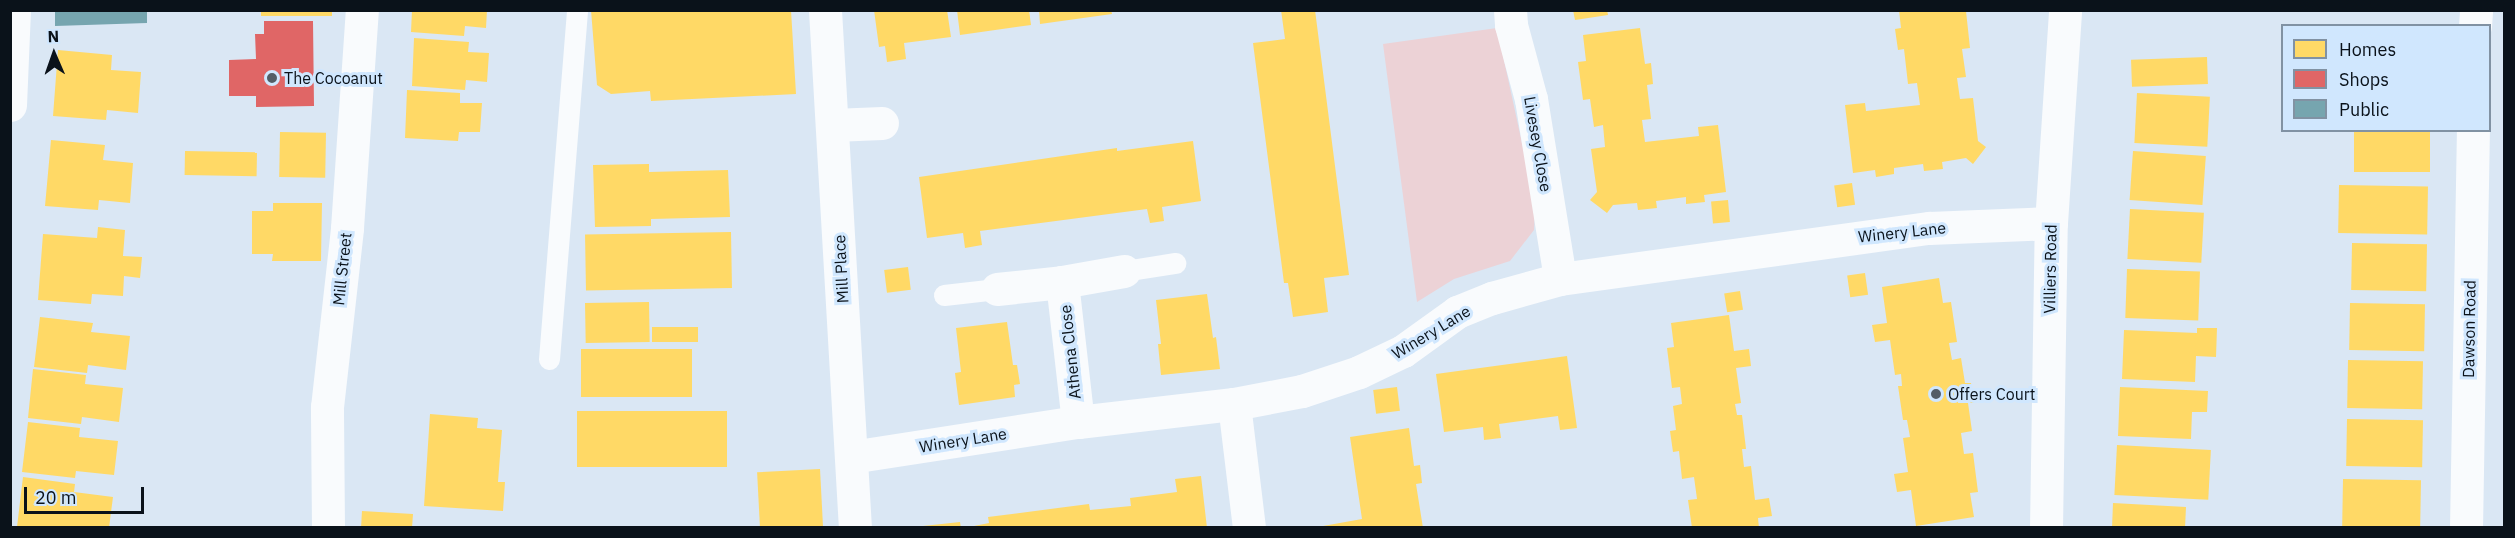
<!DOCTYPE html>
<style>
body{margin:0}
#map{position:relative;width:2515px;height:538px;overflow:hidden;background:#dae7f4;font-family:"IBM Plex Sans",sans-serif}
div>[style]{position:absolute}
[style*='--x']{left:calc(var(--x)*1px);top:calc(var(--y)*1px);width:calc(var(--w)*1px);rotate:calc(var(--a)*1deg)}
.green>*{inset:0;background:#ecd2d6}
.homes>*{inset:0;background:#ffd966;transform-origin:0 0}
.shops>*{inset:0;background:#e06666}
.public>*{inset:0;background:#76a5af}
.lane>*{height:21px;margin:-10.5px;padding:0 10.5px;transform-origin:10.5px;border-radius:10.5px;background:#f9fbfd}
.street>*{height:33px;margin:-16.5px;padding:0 16.5px;transform-origin:16.5px;border-radius:16.5px;background:#f9fbfd}
.secondary>*{height:33px;margin:-16.5px;padding:0 16.5px;transform-origin:16.5px;border-radius:16.5px;background:#f9fbfd}
.dots>*{width:16px;height:16px;translate:-50% -50%;box-sizing:border-box;border:3px solid #d0e7fe;border-radius:50%}
span{translate:-50% -50%;white-space:nowrap;text-align:center;line-height:1.15;-webkit-text-stroke:6px #d0e7fe;paint-order:stroke}
.poi-label{font-size:16px;color:#0a121a}
.left{translate:0 -50%;text-align:left}
.street-label{font-size:16px;color:#0a121a}
.frame{position:absolute;inset:0;border:12px solid #0a121a;pointer-events:none}
.legend{position:absolute;left:2281px;top:24px;width:210px;height:108px;box-sizing:border-box;background:#d0e7fe;border:2px solid #8192a3;margin:0;padding:8px 10px;list-style:none;font-size:18px;color:#0a121a}
.legend li{display:flex;align-items:center;gap:12px;height:30px}
.legend b{width:30px;border:2px solid #8192a3}
.north{position:absolute;left:24px;top:24px;width:60px;height:60px;-webkit-text-stroke:4px #d0e7fe;paint-order:stroke;rotate:358deg;font-size:16px;font-weight:700;line-height:24px;text-align:center;color:#0a121a}
.north::after{content:'';display:block;margin:auto;width:21px;height:27px;background:#0a121a;clip-path:polygon(50% 0,100% 100%,50% 72%,0 100%)}
.scale{position:absolute;left:24px;top:487px;width:120px;height:27px;box-sizing:border-box;border:3px solid #0a121a;border-top:0;padding-left:8px;font-size:18px;line-height:21px;white-space:nowrap;color:#0a121a;-webkit-text-stroke:4px #d0e7fe;paint-order:stroke}
</style>
<div id="map">
<div class="green">
<i style="clip-path:polygon(1497px 28px,1525px 157px,1535px 212px,1534px 230px,1510px 261px,1454px 279px,1417px 302px,1383px 44px)"></i>
</div>
<div class="homes">
<i style="left:261px;top:10px;width:71px;height:6px"></i>
<i style="clip-path:polygon(412px 10px,487px 10px,486px 28px,465px 26px,464px 36px,411px 32px)"></i>
<i style="clip-path:polygon(591px 10px,791px 10px,796px 94px,651px 101px,650px 91px,611px 94px,597px 85px)"></i>
<i style="clip-path:polygon(874px 10px,947px 10px,951px 37px,904px 43px,906px 59px,887px 62px,885px 46px,879px 47px)"></i>
<i style="clip-path:polygon(957px 10px,1029px 10px,1031px 25px,960px 35px)"></i>
<i style="clip-path:polygon(1039px 10px,1111px 10px,1112px 14px,1040px 24px)"></i>
<i style="clip-path:polygon(1281px 10px,1315px 10px,1349px 275px,1324px 278px,1328px 312px,1293px 317px,1288px 283px,1284px 283px,1253px 43px,1285px 39px)"></i>
<i style="clip-path:polygon(1573px 10px,1607px 10px,1608px 15px,1575px 20px)"></i>
<i style="clip-path:polygon(1899px 10px,1966px 11px,1970px 48px,1962px 49px,1966px 77px,1957px 78px,1960px 99px,1973px 98px,1978px 141px,1986px 147px,1973px 164px,1966px 158px,1942px 162px,1943px 169px,1924px 171px,1923px 164px,1894px 168px,1894px 174px,1876px 177px,1875px 170px,1853px 173px,1845px 105px,1865px 103px,1866px 111px,1920px 105px,1917px 83px,1908px 84px,1904px 49px,1898px 50px,1895px 29px,1901px 28px)"></i>
<i style="clip-path:polygon(1640px 28px,1645px 64px,1651px 63px,1653px 84px,1647px 85px,1651px 119px,1642px 120px,1645px 142px,1699px 136px,1698px 127px,1718px 125px,1726px 192px,1704px 195px,1705px 202px,1686px 204px,1686px 197px,1656px 201px,1657px 208px,1638px 210px,1637px 203px,1613px 205px,1607px 213px,1590px 200px,1597px 192px,1591px 149px,1605px 147px,1603px 125px,1594px 127px,1590px 99px,1583px 100px,1578px 62px,1586px 61px,1583px 35px)"></i>
<i style="clip-path:polygon(414px 38px,469px 42px,468px 52px,489px 53px,487px 82px,466px 80px,465px 90px,412px 86px)"></i>
<i style="clip-path:polygon(58px 50px,112px 55px,111px 70px,141px 72px,138px 113px,107px 110px,106px 120px,53px 116px)"></i>
<i style="left:2207px;top:57px;width:27px;height:76px;rotate:88deg"></i>
<i style="clip-path:polygon(407px 90px,460px 93px,460px 103px,482px 103px,480px 132px,459px 132px,458px 141px,405px 138px)"></i>
<i style="left:2137px;top:93px;width:73px;height:50px;rotate:3deg"></i>
<i style="left:2354px;top:130px;width:76px;height:42px"></i>
<i style="left:280px;top:132px;width:46px;height:45px;rotate:1deg"></i>
<i style="clip-path:polygon(51px 140px,105px 145px,103px 160px,133px 163px,130px 203px,99px 200px,98px 210px,45px 206px)"></i>
<i style="clip-path:polygon(1193px 141px,1201px 201px,1162px 207px,1164px 221px,1150px 223px,1147px 209px,980px 231px,982px 245px,965px 248px,963px 233px,927px 238px,919px 177px,1117px 148px,1117px 151px)"></i>
<i style="left:185px;top:151px;width:72px;height:24px;rotate:1deg"></i>
<i style="left:2133px;top:151px;width:73px;height:49px;rotate:4deg"></i>
<i style="clip-path:polygon(649px 164px,649px 172px,728px 170px,730px 217px,651px 219px,651px 226px,595px 227px,593px 165px)"></i>
<i style="left:1852px;top:183px;width:22px;height:18px;rotate:82deg"></i>
<i style="left:2339px;top:185px;width:89px;height:48px;rotate:1deg"></i>
<i style="left:1728px;top:200px;width:22px;height:17px;rotate:85deg"></i>
<i style="clip-path:polygon(273px 203px,322px 203px,321px 261px,272px 261px,273px 254px,252px 254px,252px 211px,273px 211px)"></i>
<i style="left:2130px;top:209px;width:74px;height:50px;rotate:3deg"></i>
<i style="clip-path:polygon(98px 227px,125px 230px,123px 256px,142px 257px,140px 278px,124px 276px,123px 296px,92px 294px,91px 304px,38px 300px,43px 234px,97px 238px)"></i>
<i style="left:731px;top:232px;width:56px;height:146px;rotate:89deg"></i>
<i style="left:2352px;top:243px;width:75px;height:47px;rotate:1deg"></i>
<i style="left:908px;top:267px;width:23px;height:24px;rotate:83deg"></i>
<i style="left:2127px;top:269px;width:73px;height:49px;rotate:2deg"></i>
<i style="left:1865px;top:273px;width:22px;height:18px;rotate:82deg"></i>
<i style="clip-path:polygon(1939px 278px,1943px 303px,1951px 302px,1957px 342px,1949px 343px,1952px 360px,1961px 358px,1965px 383px,1971px 383px,1974px 403px,1968px 403px,1972px 431px,1961px 433px,1964px 454px,1973px 453px,1978px 492px,1970px 493px,1974px 517px,1916px 526px,1911px 490px,1897px 492px,1894px 474px,1908px 472px,1903px 438px,1910px 437px,1907px 420px,1903px 420px,1898px 386px,1902px 386px,1901px 374px,1895px 375px,1890px 340px,1875px 342px,1872px 325px,1887px 323px,1882px 287px)"></i>
<i style="left:1740px;top:291px;width:19px;height:16px;rotate:81deg"></i>
<i style="clip-path:polygon(1207px 294px,1213px 338px,1216px 337px,1220px 369px,1161px 375px,1158px 344px,1161px 344px,1156px 300px)"></i>
<i style="left:649px;top:302px;width:40px;height:64px;rotate:89deg"></i>
<i style="left:2350px;top:303px;width:75px;height:47px;rotate:1deg"></i>
<i style="clip-path:polygon(1729px 315px,1734px 351px,1749px 349px,1751px 366px,1736px 368px,1741px 403px,1735px 404px,1737px 415px,1742px 415px,1746px 449px,1742px 449px,1744px 467px,1751px 466px,1755px 500px,1769px 498px,1772px 516px,1758px 518px,1759px 528px,1692px 528px,1688px 500px,1697px 499px,1694px 477px,1682px 479px,1679px 451px,1673px 452px,1670px 431px,1676px 430px,1673px 406px,1682px 404px,1680px 387px,1672px 388px,1667px 348px,1674px 347px,1671px 323px)"></i>
<i style="clip-path:polygon(40px 317px,93px 323px,91px 332px,130px 336px,126px 370px,88px 365px,87px 373px,34px 367px)"></i>
<i style="clip-path:polygon(1007px 322px,1013px 365px,1017px 365px,1020px 384px,1014px 385px,1015px 397px,959px 405px,955px 373px,961px 372px,956px 328px)"></i>
<i style="left:652px;top:327px;width:46px;height:15px"></i>
<i style="clip-path:polygon(2197px 328px,2217px 328px,2216px 357px,2196px 356px,2195px 382px,2122px 379px,2124px 330px,2197px 333px)"></i>
<i style="left:692px;top:349px;width:48px;height:111px;rotate:90deg"></i>
<i style="clip-path:polygon(1567px 356px,1577px 428px,1560px 430px,1558px 416px,1499px 424px,1501px 438px,1484px 440px,1483px 427px,1444px 432px,1436px 374px)"></i>
<i style="left:2348px;top:360px;width:75px;height:48px;rotate:1deg"></i>
<i style="clip-path:polygon(33px 369px,86px 375px,85px 384px,123px 388px,119px 422px,82px 417px,81px 424px,28px 418px)"></i>
<i style="left:1397px;top:387px;width:24px;height:24px;rotate:83deg"></i>
<i style="clip-path:polygon(2120px 387px,2208px 391px,2207px 412px,2192px 412px,2191px 439px,2118px 436px)"></i>
<i style="left:727px;top:411px;width:56px;height:150px;rotate:90deg"></i>
<i style="clip-path:polygon(430px 414px,478px 418px,477px 428px,502px 430px,498px 482px,505px 482px,503px 511px,424px 506px)"></i>
<i style="left:2347px;top:419px;width:76px;height:47px;rotate:1deg"></i>
<i style="clip-path:polygon(28px 422px,80px 428px,79px 437px,118px 441px,114px 475px,76px 471px,75px 478px,22px 472px)"></i>
<i style="clip-path:polygon(1409px 428px,1414px 466px,1420px 465px,1422px 483px,1416px 484px,1423px 528px,1312px 528px,1362px 519px,1350px 437px)"></i>
<i style="left:2117px;top:445px;width:94px;height:50px;rotate:3deg"></i>
<i style="left:820px;top:469px;width:59px;height:63px;rotate:87deg"></i>
<i style="clip-path:polygon(1201px 476px,1207px 528px,964px 528px,989px 523px,988px 517px,1089px 504px,1090px 510px,1131px 506px,1130px 498px,1177px 492px,1175px 479px)"></i>
<i style="clip-path:polygon(23px 477px,75px 484px,74px 492px,113px 497px,109px 528px,17px 527px)"></i>
<i style="left:2343px;top:479px;width:78px;height:47px;rotate:1deg"></i>
<i style="clip-path:polygon(2113px 503px,2186px 507px,2185px 528px,2112px 528px)"></i>
<i style="clip-path:polygon(362px 511px,413px 514px,412px 528px,361px 528px)"></i>
<i style="clip-path:polygon(960px 522px,961px 528px,923px 528px,923px 526px)"></i>
</div>
<div class="shops">
<i style="clip-path:polygon(264px 21px,313px 21px,314px 106px,256px 107px,256px 96px,229px 96px,229px 60px,256px 59px,255px 34px,264px 34px)"></i>
</div>
<div class="public">
<i style="clip-path:polygon(55px 10px,147px 10px,147px 23px,55px 26px)"></i>
</div>
<div class="lane">
<i style="--x:1124;--y:271;--w:52;--a:-8.9"></i>
<i style="--x:944;--y:295;--w:53;--a:-6.5"></i>
<i style="--x:549;--y:359;--w:350;--a:-85.4"></i>
</div>
<div class="street">
<i style="--x:825;--y:10;--w:519;--a:86.69"></i>
<i style="--x:1510;--y:10;--w:15;--a:86"></i>
<i style="--x:1511;--y:25;--w:77;--a:74.9"></i>
<i style="--x:1531;--y:99;--w:182;--a:80.8"></i>
<i style="--x:2475;--y:26;--w:16;--a:-86"></i>
<i style="--x:10;--y:105;--w:95;--a:-87.6"></i>
<i style="--x:833;--y:125;--w:49;--a:-2.3"></i>
<i style="--x:1062;--y:282;--w:141;--a:83.5"></i>
<i style="--x:997;--y:289;--w:65;--a:-6.1"></i>
<i style="--x:1062;--y:282;--w:63;--a:-10.1"></i>
<i style="--x:1234;--y:404;--w:125;--a:83.1"></i>
<i style="--x:851;--y:457;--w:230;--a:-8.8"></i>
<i style="--x:1078;--y:422;--w:157;--a:-6.6"></i>
<i style="--x:1234;--y:404;--w:69;--a:-10.8"></i>
<i style="--x:1302;--y:391;--w:60;--a:-18.4"></i>
<i style="--x:1359;--y:372;--w:49;--a:-25.5"></i>
<i style="--x:1403;--y:351;--w:67;--a:-35.8"></i>
<i style="--x:1457;--y:312;--w:38;--a:-22"></i>
<i style="--x:1492;--y:298;--w:71;--a:-15.6"></i>
<i style="--x:1560;--y:279;--w:373;--a:-7.9"></i>
<i style="--x:1929;--y:228;--w:122;--a:-2.3"></i>
<i style="--x:328;--y:528;--w:121;--a:-90.5"></i>
<i style="--x:327;--y:407;--w:180;--a:-83.6"></i>
<i style="--x:347;--y:228;--w:219;--a:-86.1"></i>
<i style="--x:2466;--y:528;--w:398;--a:-89"></i>
</div>
<div class="secondary">
<i style="--x:2046;--y:528;--w:305;--a:-89.1"></i>
<i style="--x:2051;--y:223;--w:213;--a:-86.2"></i>
</div>
<div class="dots">
<i style="left:272px;top:78px;background:#535d66"></i>
<i style="left:1936px;top:394px;background:#535d66"></i>
</div>
<div class="poi-label">
<span class="left" style="left:284px;top:78px">The Cocoanut</span>
<span class="left" style="left:1948px;top:394px">Offers Court</span>
</div>
<div class="street-label">
<span style="left:1538px;top:144px;rotate:80deg">Livesey Close</span>
<span style="left:1902px;top:232px;rotate:-6deg">Winery Lane</span>
<span style="left:342px;top:269px;rotate:-84deg">Mill Street</span>
<span style="left:841px;top:269px;rotate:-93deg">Mill Place</span>
<span style="left:2050px;top:269px;rotate:-89deg">Villiers Road</span>
<span style="left:2469px;top:329px;rotate:-89deg">Dawson Road</span>
<span style="left:1431px;top:332px;rotate:-31deg">Winery Lane</span>
<span style="left:1070px;top:352px;rotate:-96deg">Athena Close</span>
<span style="left:963px;top:440px;rotate:-9deg">Winery Lane</span>
</div>
<div class="frame"></div>
<ul class="legend">
<li><b style="height:16px;background:#ffd966"></b>Homes</li>
<li><b style="height:16px;background:#e06666"></b>Shops</li>
<li><b style="height:16px;background:#76a5af"></b>Public</li>
</ul>
<div class="north">N</div>
<div class="scale">20 m</div>
</div>
